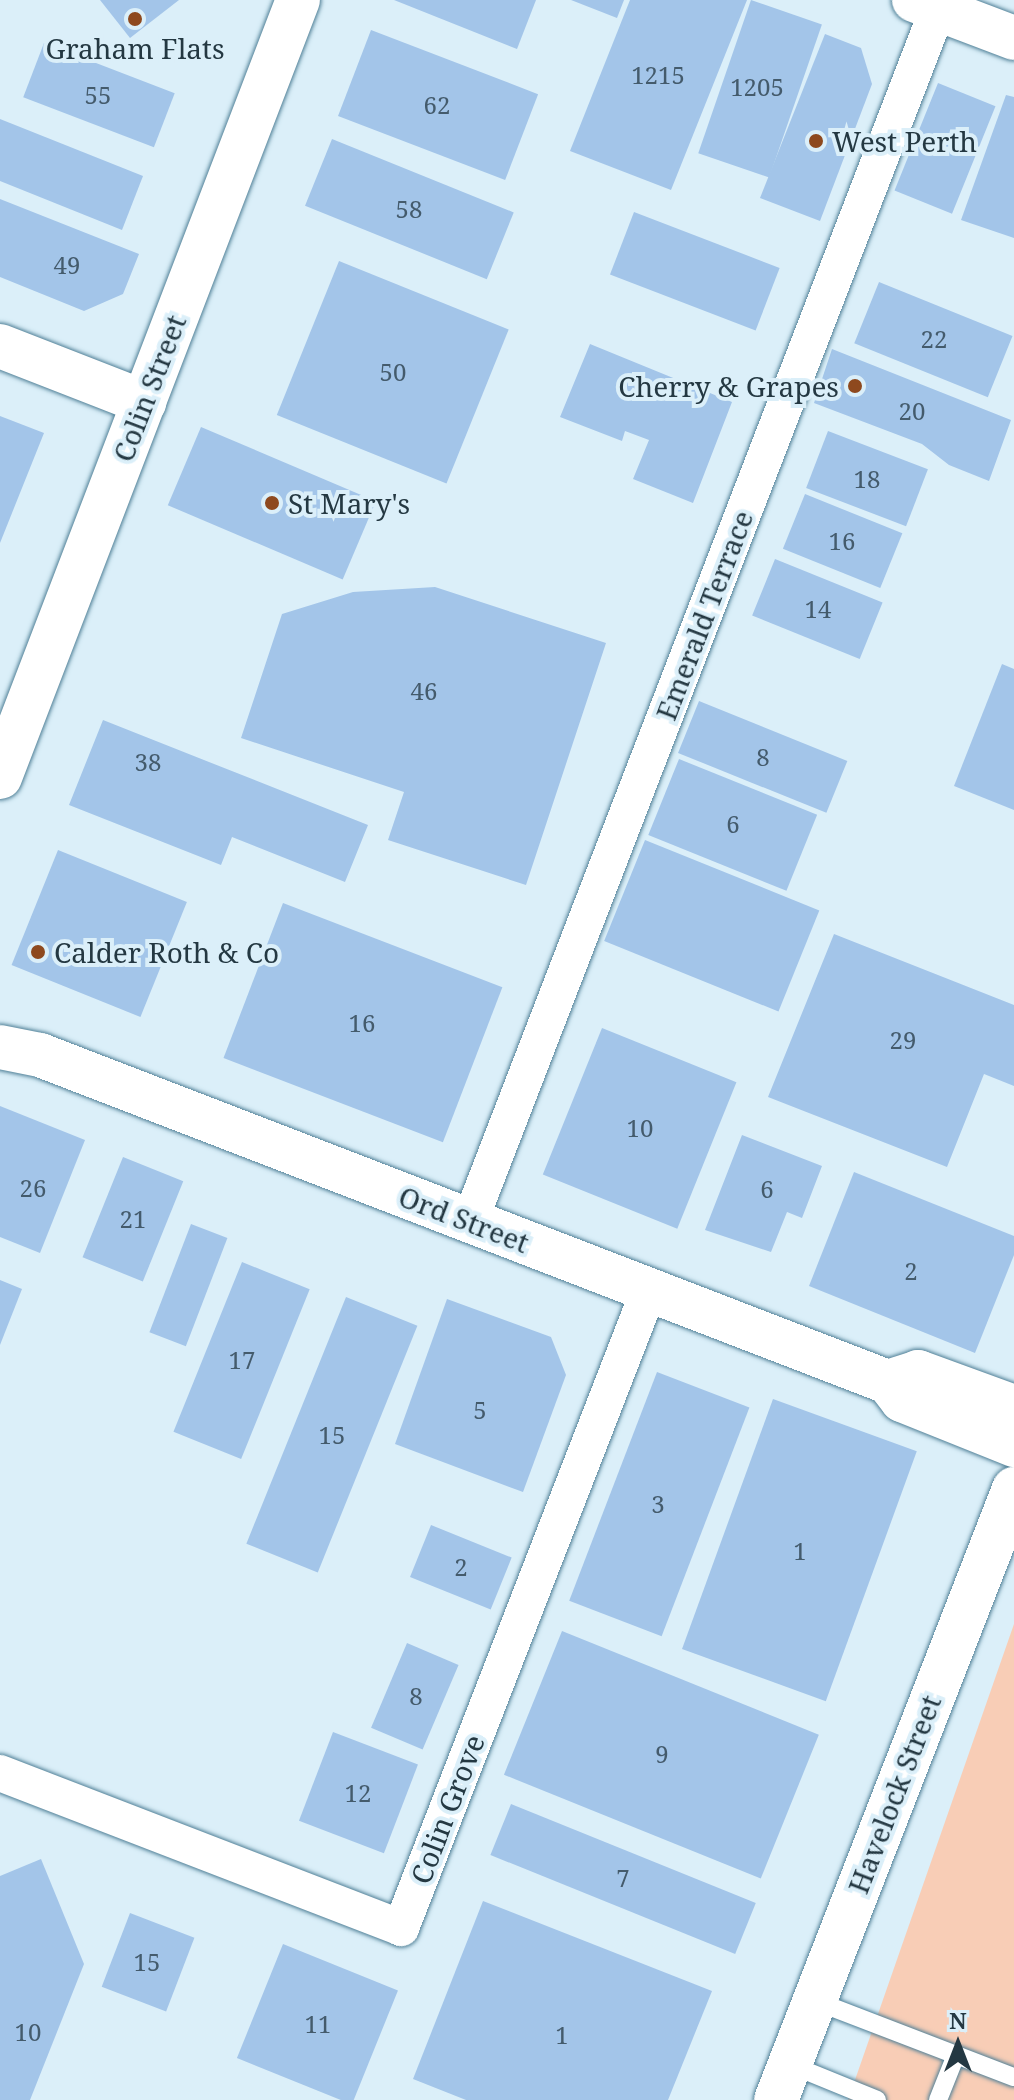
<!DOCTYPE html>
<style>
body{margin:0}
#map{position:relative;width:1014px;height:2100px;overflow:hidden;background:#dbeff9;font-family:"Noto Serif",serif}
div>[style]{position:absolute}
[style*='--x']{left:calc(var(--x)*1px);top:calc(var(--y)*1px);width:calc(var(--w)*1px);rotate:calc(var(--a)*1deg)}
.green>*{inset:0;background:#f8cdb6}
.building>*{inset:0;background:#a3c5e9;transform-origin:0 0}
.roads{filter:drop-shadow(0 0 2px #508097) drop-shadow(0 0 2px #508097)}
.lane>*{height:18px;margin:-9px;padding:0 9px;transform-origin:9px;border-radius:9px;background:#fff}
.street>*{height:36px;margin:-18px;padding:0 18px;transform-origin:18px;border-radius:18px;background:#fff}
.secondary>*{height:44px;margin:-22px;padding:0 22px;transform-origin:22px;border-radius:22px;background:#fff}
.dots>*{width:22px;height:22px;translate:-50% -50%;box-sizing:border-box;border:4px solid #dbeff9;border-radius:50%}
span{translate:-50% -50%;white-space:nowrap;text-align:center;line-height:1.15;-webkit-text-stroke:8px #dbeff9;paint-order:stroke}
.number-label{font-size:24px;color:#445b6c}
.number-label span{-webkit-text-stroke-width:0}
.poi-label{font-size:28px;color:#243842}
.left{translate:0 -50%;text-align:left}
.right{translate:-100% -50%;text-align:right}
.street-label{font-size:28px;color:#243842}
.north{position:absolute;left:918px;top:2004px;width:80px;height:80px;-webkit-text-stroke:6px #dbeff9;paint-order:stroke;rotate:0deg;font-size:22px;font-weight:700;line-height:32px;text-align:center;color:#243842}
.north::after{content:'';display:block;margin:auto;width:28px;height:36px;background:#243842;clip-path:polygon(50% 0,100% 100%,50% 72%,0 100%)}
</style>
<div id="map">
<div class="green">
<i style="clip-path:polygon(1014px 1624px,1014px 2100px,848px 2100px)"></i>
</div>
<div class="building">
<i style="clip-path:polygon(100px 0,179px 0,130px 38px)"></i>
<i style="clip-path:polygon(394px 0,536px 0,517px 49px)"></i>
<i style="clip-path:polygon(571px 0,624px 0,617px 18px)"></i>
<i style="clip-path:polygon(630px 0,747px 0,671px 190px,570px 151px)"></i>
<i style="left:751px;top:0;width:75px;height:162px;rotate:19deg"></i>
<i style="left:371px;top:30px;width:179px;height:92px;rotate:21deg"></i>
<i style="clip-path:polygon(825px 34px,861px 48px,872px 84px,820px 221px,760px 198px)"></i>
<i style="left:44px;top:43px;width:140px;height:58px;rotate:21deg"></i>
<i style="left:938px;top:83px;width:62px;height:116px;rotate:22deg"></i>
<i style="clip-path:polygon(1006px 95px,1014px 97px,1014px 238px,961px 220px)"></i>
<i style="clip-path:polygon(0 119px,143px 176px,122px 230px,0 181px)"></i>
<i style="left:332px;top:139px;width:196px;height:72px;rotate:22deg"></i>
<i style="clip-path:polygon(0 199px,139px 254px,123px 294px,84px 311px,0 277px)"></i>
<i style="left:634px;top:212px;width:156px;height:67px;rotate:21deg"></i>
<i style="left:339px;top:261px;width:183px;height:166px;rotate:22deg"></i>
<i style="left:879px;top:282px;width:144px;height:66px;rotate:22deg"></i>
<i style="clip-path:polygon(590px 344px,732px 402px,693px 503px,633px 479px,649px 440px,625px 431px,622px 441px,560px 417px)"></i>
<i style="clip-path:polygon(832px 349px,1011px 420px,989px 481px,949px 465px,922px 444px,814px 403px)"></i>
<i style="clip-path:polygon(0 416px,44px 433px,0 543px)"></i>
<i style="left:201px;top:427px;width:190px;height:85px;rotate:23deg"></i>
<i style="left:828px;top:431px;width:107px;height:61px;rotate:21deg"></i>
<i style="left:805px;top:494px;width:105px;height:59px;rotate:22deg"></i>
<i style="left:775px;top:559px;width:116px;height:61px;rotate:22deg"></i>
<i style="clip-path:polygon(435px 587px,606px 643px,526px 885px,388px 840px,404px 792px,241px 738px,282px 614px,353px 592px)"></i>
<i style="clip-path:polygon(1002px 664px,1014px 669px,1014px 810px,954px 786px)"></i>
<i style="left:699px;top:701px;width:160px;height:56px;rotate:22deg"></i>
<i style="clip-path:polygon(103px 720px,368px 825px,345px 882px,232px 837px,221px 865px,69px 805px)"></i>
<i style="left:679px;top:759px;width:149px;height:82px;rotate:22deg"></i>
<i style="left:645px;top:840px;width:188px;height:109px;rotate:22deg"></i>
<i style="left:58px;top:850px;width:139px;height:124px;rotate:22deg"></i>
<i style="left:283px;top:903px;width:235px;height:166px;rotate:21deg"></i>
<i style="clip-path:polygon(834px 934px,1014px 1005px,1014px 1086px,984px 1074px,947px 1167px,768px 1097px)"></i>
<i style="left:602px;top:1028px;width:145px;height:158px;rotate:22deg"></i>
<i style="clip-path:polygon(0 1106px,85px 1140px,40px 1253px,0 1237px)"></i>
<i style="clip-path:polygon(742px 1135px,822px 1166px,802px 1218px,787px 1212px,771px 1252px,705px 1230px)"></i>
<i style="left:123px;top:1157px;width:65px;height:108px;rotate:22deg"></i>
<i style="clip-path:polygon(854px 1172px,1014px 1236px,1014px 1255px,975px 1353px,809px 1286px)"></i>
<i style="left:191px;top:1224px;width:39px;height:116px;rotate:21deg"></i>
<i style="left:242px;top:1262px;width:73px;height:183px;rotate:22deg"></i>
<i style="clip-path:polygon(0 1280px,22px 1289px,0 1345px)"></i>
<i style="left:346px;top:1297px;width:77px;height:266px;rotate:22deg"></i>
<i style="clip-path:polygon(447px 1299px,551px 1337px,566px 1375px,523px 1492px,395px 1444px)"></i>
<i style="left:657px;top:1372px;width:99px;height:245px;rotate:21deg"></i>
<i style="left:773px;top:1399px;width:153px;height:266px;rotate:20deg"></i>
<i style="left:431px;top:1525px;width:87px;height:56px;rotate:22deg"></i>
<i style="left:562px;top:1631px;width:277px;height:155px;rotate:22deg"></i>
<i style="left:407px;top:1643px;width:56px;height:92px;rotate:23deg"></i>
<i style="left:333px;top:1732px;width:91px;height:95px;rotate:21deg"></i>
<i style="left:511px;top:1804px;width:264px;height:55px;rotate:22deg"></i>
<i style="clip-path:polygon(41px 1859px,84px 1964px,30px 2100px,0 2100px,0 1876px)"></i>
<i style="clip-path:polygon(483px 1901px,712px 1991px,668px 2100px,466px 2100px,413px 2079px)"></i>
<i style="left:130px;top:1913px;width:69px;height:79px;rotate:21deg"></i>
<i style="left:283px;top:1944px;width:124px;height:123px;rotate:22deg"></i>
</div>
<div class="roads">
<div class="lane">
<i style="--x:813;--y:2000;--w:215;--a:21"></i>
<i style="--x:789;--y:2064;--w:95;--a:22.2"></i>
<i style="--x:938;--y:2100;--w:48;--a:-68.2"></i>
</div>
<div class="street">
<i style="--x:470;--y:1221;--w:1299;--a:-68.89"></i>
<i style="--x:0;--y:1773;--w:430;--a:21.1"></i>
<i style="--x:401;--y:1928;--w:685;--a:-68.76"></i>
</div>
<div class="secondary">
<i style="--x:914;--y:0;--w:107;--a:20.8"></i>
<i style="--x:0;--y:346;--w:155;--a:21.3"></i>
<i style="--x:0;--y:777;--w:832;--a:-69.02"></i>
<i style="--x:0;--y:1047;--w:41;--a:11.3"></i>
<i style="--x:40;--y:1055;--w:909;--a:21.09"></i>
<i style="--x:888;--y:1382;--w:23;--a:52"></i>
<i style="--x:902;--y:1400;--w:121;--a:21.9"></i>
<i style="--x:888;--y:1382;--w:32;--a:-18"></i>
<i style="--x:918;--y:1372;--w:102;--a:20"></i>
<i style="--x:776;--y:2100;--w:656;--a:-68.72"></i>
</div>
</div>
<div class="dots">
<i style="left:135px;top:19px;background:#8e491e"></i>
<i style="left:816px;top:141px;background:#8e491e"></i>
<i style="left:855px;top:386px;background:#8e491e"></i>
<i style="left:272px;top:503px;background:#8e491e"></i>
<i style="left:38px;top:952px;background:#8e491e"></i>
</div>
<div class="number-label">
<span style="left:658px;top:75px">1215</span>
<span style="left:757px;top:87px">1205</span>
<span style="left:98px;top:95px">55</span>
<span style="left:437px;top:105px">62</span>
<span style="left:409px;top:209px">58</span>
<span style="left:67px;top:265px">49</span>
<span style="left:934px;top:339px">22</span>
<span style="left:393px;top:372px">50</span>
<span style="left:912px;top:411px">20</span>
<span style="left:867px;top:479px">18</span>
<span style="left:842px;top:541px">16</span>
<span style="left:818px;top:609px">14</span>
<span style="left:424px;top:691px">46</span>
<span style="left:763px;top:757px">8</span>
<span style="left:148px;top:762px">38</span>
<span style="left:733px;top:824px">6</span>
<span style="left:362px;top:1023px">16</span>
<span style="left:903px;top:1040px">29</span>
<span style="left:640px;top:1128px">10</span>
<span style="left:33px;top:1188px">26</span>
<span style="left:767px;top:1189px">6</span>
<span style="left:133px;top:1219px">21</span>
<span style="left:911px;top:1271px">2</span>
<span style="left:242px;top:1360px">17</span>
<span style="left:480px;top:1410px">5</span>
<span style="left:332px;top:1435px">15</span>
<span style="left:658px;top:1504px">3</span>
<span style="left:800px;top:1551px">1</span>
<span style="left:461px;top:1567px">2</span>
<span style="left:416px;top:1696px">8</span>
<span style="left:662px;top:1754px">9</span>
<span style="left:358px;top:1793px">12</span>
<span style="left:623px;top:1878px">7</span>
<span style="left:147px;top:1962px">15</span>
<span style="left:318px;top:2024px">11</span>
<span style="left:28px;top:2032px">10</span>
<span style="left:562px;top:2035px">1</span>
</div>
<div class="poi-label">
<span style="left:135px;top:48px">Graham Flats</span>
<span class="left" style="left:832px;top:141px">West Perth</span>
<span class="right" style="left:839px;top:386px">Cherry &amp; Grapes</span>
<span class="left" style="left:288px;top:503px">St Mary's</span>
<span class="left" style="left:54px;top:952px">Calder Roth &amp; Co</span>
</div>
<div class="street-label">
<span style="left:149px;top:388px;rotate:-69deg">Colin Street</span>
<span style="left:704px;top:615px;rotate:-69deg">Emerald Terrace</span>
<span style="left:464px;top:1219px;rotate:21deg">Ord Street</span>
<span style="left:894px;top:1794px;rotate:-69deg">Havelock Street</span>
<span style="left:447px;top:1809px;rotate:-69deg">Colin Grove</span>
</div>
<div class="north">N</div>
</div>
